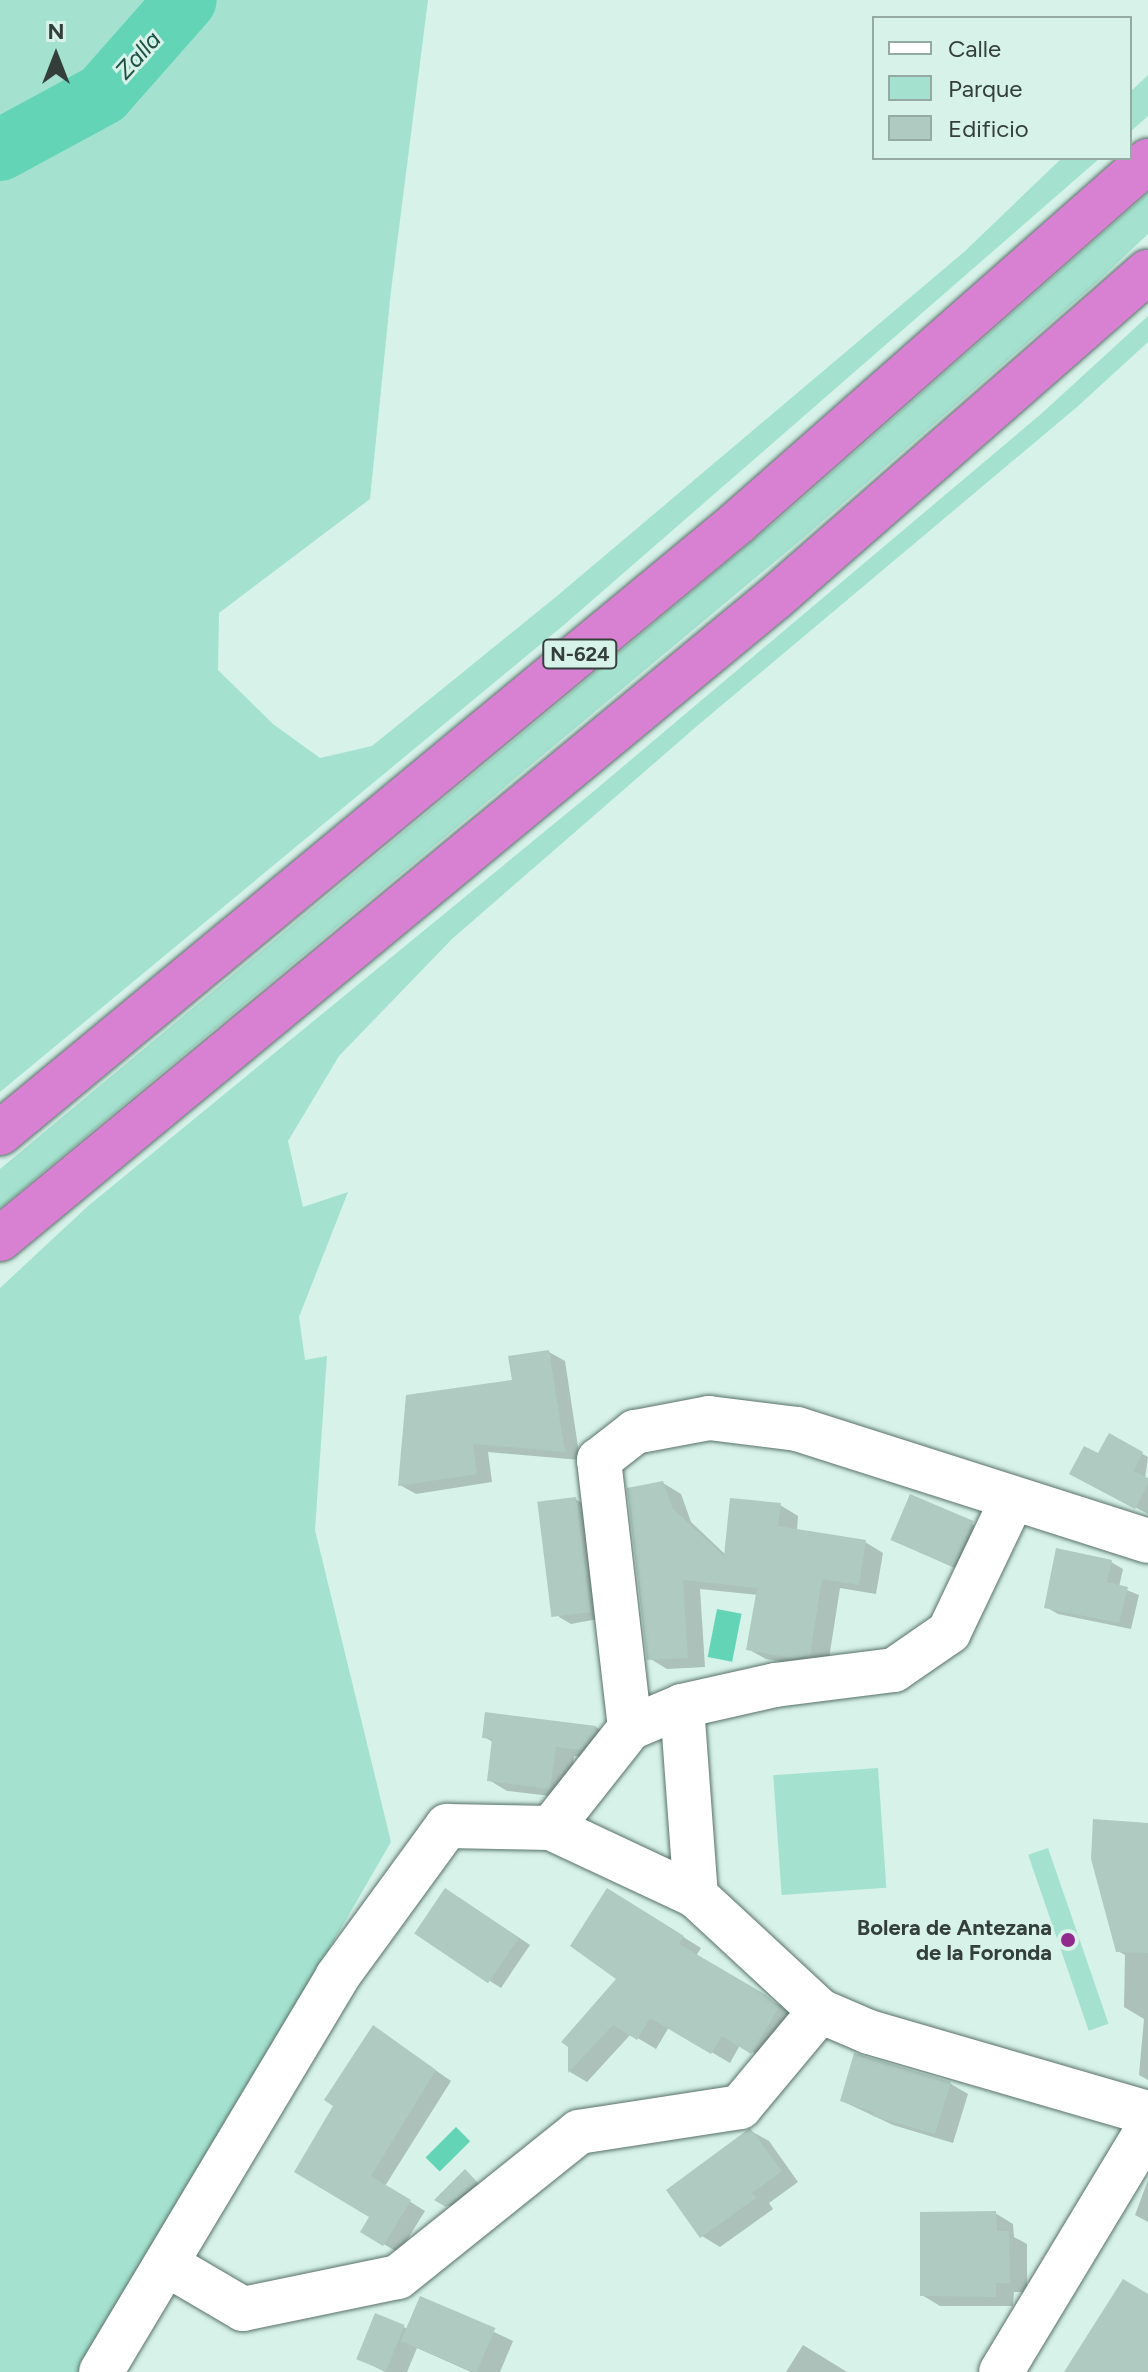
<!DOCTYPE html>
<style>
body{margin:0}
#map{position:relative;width:1148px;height:2372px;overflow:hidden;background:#d6f2e9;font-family:Figtree,sans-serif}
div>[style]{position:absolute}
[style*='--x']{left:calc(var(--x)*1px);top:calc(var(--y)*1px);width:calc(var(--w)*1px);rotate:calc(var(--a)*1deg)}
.green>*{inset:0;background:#a4e2cf;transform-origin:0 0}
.water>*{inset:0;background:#64d4b6;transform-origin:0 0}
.shadow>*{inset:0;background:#0003;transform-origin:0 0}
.river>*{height:62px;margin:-31px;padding:0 31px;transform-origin:31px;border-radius:31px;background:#64d4b6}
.building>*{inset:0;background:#afcac1;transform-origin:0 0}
.roads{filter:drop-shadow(0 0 2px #597169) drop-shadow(0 0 2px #597169)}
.minor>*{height:44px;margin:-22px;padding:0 22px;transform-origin:22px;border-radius:22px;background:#fff}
.highway>*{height:44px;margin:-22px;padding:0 22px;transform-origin:22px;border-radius:22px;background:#d880d1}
.dots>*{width:22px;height:22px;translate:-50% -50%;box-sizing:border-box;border:4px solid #d6f2e9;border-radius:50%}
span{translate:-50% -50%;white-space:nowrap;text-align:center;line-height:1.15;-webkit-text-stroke:6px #d6f2e9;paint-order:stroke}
.shield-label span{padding:2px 6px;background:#d6f2e9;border:2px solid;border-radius:6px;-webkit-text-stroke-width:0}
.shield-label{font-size:20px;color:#343f3b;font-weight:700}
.poi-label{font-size:22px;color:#343f3b;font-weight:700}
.right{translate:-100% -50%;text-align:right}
.water-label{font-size:24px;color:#215144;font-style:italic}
.legend{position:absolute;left:872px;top:16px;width:260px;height:144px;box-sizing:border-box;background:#d6f2e9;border:2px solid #95aaa3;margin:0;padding:10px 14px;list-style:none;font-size:24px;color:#343f3b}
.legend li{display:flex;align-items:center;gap:16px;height:40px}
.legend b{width:40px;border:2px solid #95aaa3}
.north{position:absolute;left:16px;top:16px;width:80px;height:80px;-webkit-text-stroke:6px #d6f2e9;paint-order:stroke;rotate:0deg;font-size:22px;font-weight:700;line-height:32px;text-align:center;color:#343f3b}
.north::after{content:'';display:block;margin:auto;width:28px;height:36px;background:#343f3b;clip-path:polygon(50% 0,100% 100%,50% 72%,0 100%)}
</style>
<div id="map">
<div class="green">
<i style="clip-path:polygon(0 0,428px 0,391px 291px,370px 499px,219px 613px,218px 670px,273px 724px,320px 758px,372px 746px,557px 596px,964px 252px,1062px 158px,1100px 158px,565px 624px,0 1092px)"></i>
<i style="clip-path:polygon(1148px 75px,1148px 116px,1130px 132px,1130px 92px)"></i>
<i style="clip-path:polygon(1148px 193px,1148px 234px,1096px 283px,801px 540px,0 1208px,0 1169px,781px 517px)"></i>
<i style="clip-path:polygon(1148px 316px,1148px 342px,1077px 407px,697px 726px,452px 939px,339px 1056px,288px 1141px,303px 1207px,348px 1192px,299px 1317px,305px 1360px,327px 1356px,315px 1530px,391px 1842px,84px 2372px,0 2372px,0 1288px,88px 1206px,594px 791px,1041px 414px)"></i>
<i style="left:878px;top:1768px;width:120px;height:105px;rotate:86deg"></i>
<i style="left:1048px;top:1848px;width:186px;height:21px;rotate:71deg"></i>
</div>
<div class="water">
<i style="left:717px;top:1609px;width:25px;height:49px;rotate:11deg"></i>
<i style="left:456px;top:2127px;width:20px;height:43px;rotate:45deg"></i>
</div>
<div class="shadow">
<i style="clip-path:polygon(549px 1352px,565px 1361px,580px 1460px,488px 1452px,492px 1482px,416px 1494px,400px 1485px)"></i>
<i style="clip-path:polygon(1109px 1436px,1148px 1457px,1145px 1479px,1148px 1480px,1148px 1514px,1084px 1480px)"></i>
<i style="clip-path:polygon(663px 1483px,681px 1494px,691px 1522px,726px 1555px,780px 1505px,798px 1516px,797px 1531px,865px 1542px,883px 1553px,876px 1594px,840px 1588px,828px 1665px,812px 1667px,766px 1659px,748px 1649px,758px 1595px,700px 1589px,705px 1667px,667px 1669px,649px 1658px)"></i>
<i style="left:911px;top:1497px;width:81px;height:47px;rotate:24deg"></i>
<i style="clip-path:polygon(575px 1499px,587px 1506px,603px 1618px,571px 1624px,559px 1617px)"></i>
<i style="clip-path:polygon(1111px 1562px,1123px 1569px,1119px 1587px,1139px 1595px,1131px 1629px,1058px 1614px,1046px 1607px)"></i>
<i style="clip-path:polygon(596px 1727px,613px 1737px,599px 1759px,574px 1756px,568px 1798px,507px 1791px,489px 1780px,493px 1742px,484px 1737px)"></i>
<i style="clip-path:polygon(1148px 1825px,1148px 2080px,1139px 2075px,1144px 2019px,1124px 2007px,1125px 1955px,1118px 1951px)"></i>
<i style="clip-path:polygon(458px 1897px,530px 1945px,501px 1988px,490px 1981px)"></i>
<i style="clip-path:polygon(625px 1901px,701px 1948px,696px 1956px,784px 2008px,796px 2018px,770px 2062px,740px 2045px,730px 2063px,669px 2027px,656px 2049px,631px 2034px,587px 2082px,570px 2072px,570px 2046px,619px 1979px)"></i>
<i style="clip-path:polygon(374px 2027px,451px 2081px,385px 2186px,425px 2211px,399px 2253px,363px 2232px,372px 2216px,335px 2105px)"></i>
<i style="clip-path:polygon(855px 2055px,951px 2084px,968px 2094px,953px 2143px,893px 2125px,842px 2101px)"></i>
<i style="clip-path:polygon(751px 2131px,769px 2141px,798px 2182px,769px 2203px,773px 2209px,720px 2247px,702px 2236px)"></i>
<i style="clip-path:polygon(466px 2171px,481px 2186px,453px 2208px,437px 2199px)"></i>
<i style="clip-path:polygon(1148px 2180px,1148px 2222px,1135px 2215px)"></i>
<i style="clip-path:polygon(995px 2213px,1013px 2224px,1014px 2237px,1027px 2244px,1027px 2292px,1014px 2292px,1013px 2306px,940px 2306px,922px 2295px)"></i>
<i style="clip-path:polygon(421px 2298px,513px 2341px,500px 2372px,471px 2372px,417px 2348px,407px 2372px,385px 2372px,358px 2358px,404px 2327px,409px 2330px)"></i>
<i style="clip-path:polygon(803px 2345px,821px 2356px,847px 2372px,786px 2372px)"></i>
</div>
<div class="river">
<i style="--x:0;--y:150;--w:117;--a:-28.5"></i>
<i style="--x:103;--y:94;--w:125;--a:-48.6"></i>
</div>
<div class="building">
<i style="clip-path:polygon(549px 1350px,565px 1452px,473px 1444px,477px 1474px,398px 1486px,406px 1395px,512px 1380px,508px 1356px)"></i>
<i style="clip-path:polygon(1109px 1433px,1143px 1452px,1134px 1471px,1148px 1478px,1148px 1484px,1135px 1509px,1069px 1474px,1084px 1446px,1098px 1453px)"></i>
<i style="clip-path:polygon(663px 1481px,673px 1509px,724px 1556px,730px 1498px,781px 1503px,778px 1526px,866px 1540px,859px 1585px,822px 1579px,810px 1655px,793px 1658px,746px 1650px,757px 1588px,683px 1580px,688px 1658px,647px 1660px,627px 1488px)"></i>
<i style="left:910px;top:1494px;width:69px;height:50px;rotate:23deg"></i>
<i style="left:576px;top:1497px;width:116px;height:39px;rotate:83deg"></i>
<i style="clip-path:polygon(1056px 1548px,1112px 1560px,1107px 1582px,1128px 1587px,1119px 1623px,1044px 1608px)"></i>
<i style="clip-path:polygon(485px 1712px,596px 1726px,596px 1731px,581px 1750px,556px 1747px,550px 1789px,487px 1781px,492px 1739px,482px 1738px)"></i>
<i style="clip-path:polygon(1093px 1819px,1148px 1823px,1148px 1953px,1116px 1952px,1091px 1859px)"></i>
<i style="left:445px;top:1888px;width:89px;height:55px;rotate:34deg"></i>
<i style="clip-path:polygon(607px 1888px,684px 1936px,679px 1944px,766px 1995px,779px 2007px,751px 2054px,722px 2036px,711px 2054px,650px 2018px,637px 2040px,613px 2025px,568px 2073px,568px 2047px,561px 2042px,616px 1979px,570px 1946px)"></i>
<i style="clip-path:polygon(373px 2025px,436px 2070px,371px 2176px,411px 2200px,383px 2246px,360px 2232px,369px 2217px,294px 2172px,333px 2106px,324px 2100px)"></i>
<i style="clip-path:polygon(854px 2053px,951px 2082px,935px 2134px,873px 2116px,874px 2112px,840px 2101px)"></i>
<i style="clip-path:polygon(750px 2128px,782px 2171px,752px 2193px,756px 2198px,700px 2238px,666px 2190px)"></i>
<i style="clip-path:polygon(465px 2169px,477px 2182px,446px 2207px,434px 2200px)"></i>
<i style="clip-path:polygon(996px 2211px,997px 2231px,1009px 2231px,1010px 2283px,996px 2283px,996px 2297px,920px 2296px,920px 2212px)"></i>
<i style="clip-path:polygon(1123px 2279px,1148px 2294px,1148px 2372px,1064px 2372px)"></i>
<i style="left:420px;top:2296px;width:82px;height:49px;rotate:23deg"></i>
<i style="left:375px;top:2313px;width:32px;height:50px;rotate:22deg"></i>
</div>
<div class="roads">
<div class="minor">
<i style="--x:682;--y:1706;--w:191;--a:85.8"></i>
<i style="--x:630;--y:1728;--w:56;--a:-22.9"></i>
<i style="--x:682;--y:1706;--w:95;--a:-12.7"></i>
<i style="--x:775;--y:1685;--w:120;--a:-7.2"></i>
<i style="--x:894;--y:1670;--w:67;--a:-34.6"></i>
<i style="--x:949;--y:1632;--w:148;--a:-64.5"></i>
<i style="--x:551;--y:1828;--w:127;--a:-51.7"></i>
<i style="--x:630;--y:1728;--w:270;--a:-96.6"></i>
<i style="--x:599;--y:1460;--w:46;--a:-37.9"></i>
<i style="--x:635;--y:1432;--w:75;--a:-10.7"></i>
<i style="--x:709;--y:1418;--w:89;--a:7.1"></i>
<i style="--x:797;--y:1429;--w:368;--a:17.7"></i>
<i style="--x:168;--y:2265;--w:87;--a:30.4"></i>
<i style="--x:243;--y:2309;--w:158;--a:-11.7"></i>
<i style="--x:398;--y:2277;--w:232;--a:-38.7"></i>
<i style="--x:579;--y:2132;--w:163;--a:-8.8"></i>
<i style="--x:740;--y:2107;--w:125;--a:-50.2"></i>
<i style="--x:101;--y:2372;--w:460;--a:-59.1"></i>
<i style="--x:337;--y:1977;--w:187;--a:-53.9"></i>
<i style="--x:447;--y:1826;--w:104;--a:1.1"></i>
<i style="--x:551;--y:1828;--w:160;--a:25.1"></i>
<i style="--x:696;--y:1896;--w:169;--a:42.8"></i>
<i style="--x:820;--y:2011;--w:53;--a:23.2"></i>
<i style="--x:869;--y:2032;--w:291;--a:16.2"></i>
<i style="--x:1001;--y:2372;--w:285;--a:-58.9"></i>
</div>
<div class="highway">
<i style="--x:0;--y:1133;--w:957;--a:-39.61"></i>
<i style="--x:737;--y:523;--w:548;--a:-41.37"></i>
<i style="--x:0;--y:1239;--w:1004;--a:-39.59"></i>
<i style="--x:774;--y:599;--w:497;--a:-41.2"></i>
</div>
</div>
<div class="dots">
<i style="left:1068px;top:1940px;background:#922a8e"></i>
</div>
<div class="shield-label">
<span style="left:580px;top:654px">N-624</span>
</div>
<div class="poi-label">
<span class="right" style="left:1052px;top:1940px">Bolera de Antezana<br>de la Foronda</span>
</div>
<div class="water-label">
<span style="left:138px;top:55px;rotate:-48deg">Zalla</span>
</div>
<ul class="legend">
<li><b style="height:10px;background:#fff"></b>Calle</li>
<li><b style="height:22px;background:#a4e2cf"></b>Parque</li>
<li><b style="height:22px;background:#afcac1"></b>Edificio</li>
</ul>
<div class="north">N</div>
</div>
